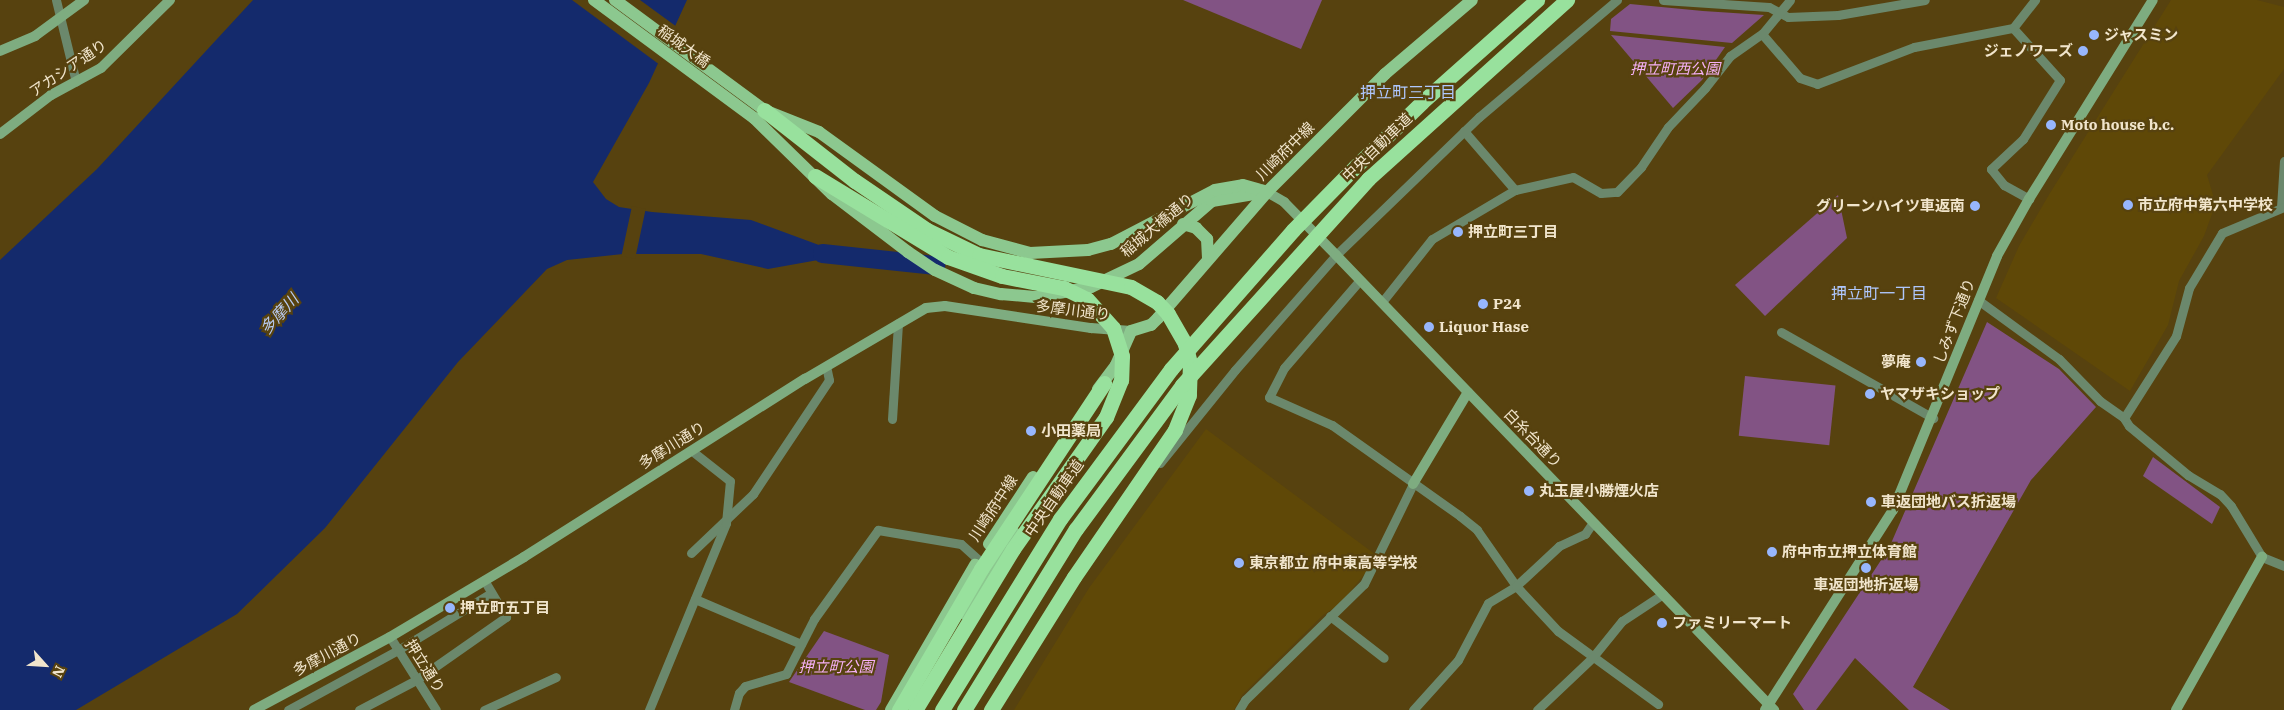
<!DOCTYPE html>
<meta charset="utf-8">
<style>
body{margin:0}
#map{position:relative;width:2284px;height:710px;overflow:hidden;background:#57420f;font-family:"IBM Plex Serif","Noto Sans JP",serif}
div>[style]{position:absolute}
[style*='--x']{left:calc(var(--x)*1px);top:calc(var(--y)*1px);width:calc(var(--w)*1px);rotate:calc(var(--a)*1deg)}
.built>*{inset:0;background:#5f4807}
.green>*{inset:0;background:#825384;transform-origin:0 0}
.water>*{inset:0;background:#142a6c}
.pier>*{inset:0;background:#57420f;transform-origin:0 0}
.river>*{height:19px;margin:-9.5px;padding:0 9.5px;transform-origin:9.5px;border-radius:9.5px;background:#142a6c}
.street>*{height:9px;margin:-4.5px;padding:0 4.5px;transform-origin:4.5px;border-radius:4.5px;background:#6b886c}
.secondary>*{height:10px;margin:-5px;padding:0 5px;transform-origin:5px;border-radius:5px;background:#7eac80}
.primary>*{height:12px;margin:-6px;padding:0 6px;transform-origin:6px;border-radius:6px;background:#8cc88f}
.highway>*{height:15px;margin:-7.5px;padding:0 7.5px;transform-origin:7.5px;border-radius:7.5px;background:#98e19d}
.dots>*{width:14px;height:14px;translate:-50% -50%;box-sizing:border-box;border:2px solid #57420f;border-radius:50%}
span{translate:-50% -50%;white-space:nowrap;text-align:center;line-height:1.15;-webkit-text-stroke:4.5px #57420f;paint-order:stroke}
.poi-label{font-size:15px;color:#f1e5cc;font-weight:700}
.left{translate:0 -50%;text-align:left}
.right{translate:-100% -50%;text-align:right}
.street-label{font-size:15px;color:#f1e5cc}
.park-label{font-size:15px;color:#f5b0f6;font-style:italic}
.neighbourhood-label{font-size:16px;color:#afc7fd}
.water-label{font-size:16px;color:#b9cbf3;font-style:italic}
.north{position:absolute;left:20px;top:640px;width:50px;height:50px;-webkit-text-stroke:4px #57420f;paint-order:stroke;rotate:116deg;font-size:14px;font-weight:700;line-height:20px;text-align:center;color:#f1e5cc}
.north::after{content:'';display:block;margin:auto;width:18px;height:22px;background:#f1e5cc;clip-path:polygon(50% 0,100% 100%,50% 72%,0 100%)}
</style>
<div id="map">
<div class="built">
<i style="clip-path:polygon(2171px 0,2257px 0,2284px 7px,2284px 69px,2207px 175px,2213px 195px,2212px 214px,2204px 236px,2179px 281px,2168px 325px,2130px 391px,1996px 298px,2019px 246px,2050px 193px)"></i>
<i style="clip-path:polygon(1206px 429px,1376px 555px,1367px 571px,1339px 605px,1323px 615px,1242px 695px,1234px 710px,1014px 710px,1089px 588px)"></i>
</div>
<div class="green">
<i style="clip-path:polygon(1183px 0,1322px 0,1301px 49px)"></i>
<i style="clip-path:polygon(1630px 4px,1703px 11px,1764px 15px,1732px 43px,1610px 31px,1611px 19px)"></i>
<i style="clip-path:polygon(1611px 35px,1725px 47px,1702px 80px,1673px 108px)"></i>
<i style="clip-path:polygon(1838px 195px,1847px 238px,1765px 316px,1735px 285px)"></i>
<i style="clip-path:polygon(1987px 322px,2059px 369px,2096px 407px,2031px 480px,1913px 687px,1950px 710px,1909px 710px,1855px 658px,1816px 710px,1804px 710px,1793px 694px,1889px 548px)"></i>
<i style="left:1745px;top:376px;width:91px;height:60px;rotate:6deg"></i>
<i style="clip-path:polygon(2153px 457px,2220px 507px,2212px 524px,2143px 476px)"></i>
<i style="clip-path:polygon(824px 631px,889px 655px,881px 702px,876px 710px,865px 710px,789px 682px)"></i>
</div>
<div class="water">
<i style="clip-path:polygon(253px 0,687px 0,649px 83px,593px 182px,606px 199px,619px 207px,652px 212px,751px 220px,846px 255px,768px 269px,701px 254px,623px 254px,567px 260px,547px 269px,458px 362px,325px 528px,237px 614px,76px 710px,0 710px,0 260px,97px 169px)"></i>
</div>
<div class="pier">
<i style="clip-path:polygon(572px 0,640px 0,677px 27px,660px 65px)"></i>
<i style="left:632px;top:206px;width:14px;height:51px;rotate:12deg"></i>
</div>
<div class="river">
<i style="--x:822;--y:253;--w:114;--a:6.1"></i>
</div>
<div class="street">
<i style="--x:56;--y:0;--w:84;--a:76.3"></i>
<i style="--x:1663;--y:0;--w:106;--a:3.8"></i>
<i style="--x:1769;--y:7;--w:21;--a:28"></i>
<i style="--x:1788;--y:17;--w:50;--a:-2.3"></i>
<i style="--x:1838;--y:15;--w:88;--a:-9.8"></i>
<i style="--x:2013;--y:28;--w:70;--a:47.9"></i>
<i style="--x:2060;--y:80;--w:70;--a:122.1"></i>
<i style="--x:2023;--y:139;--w:44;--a:136.8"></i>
<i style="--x:1991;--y:169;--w:21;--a:51"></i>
<i style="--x:2004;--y:185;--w:29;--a:29"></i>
<i style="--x:1762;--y:34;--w:58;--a:49.2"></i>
<i style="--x:1800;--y:78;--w:18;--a:19"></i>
<i style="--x:1817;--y:84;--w:104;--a:-20.9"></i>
<i style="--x:1914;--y:47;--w:101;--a:-10.9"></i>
<i style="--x:2013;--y:28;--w:36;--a:-52"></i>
<i style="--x:1464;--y:131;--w:78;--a:49.2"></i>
<i style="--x:2281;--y:207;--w:46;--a:-86.3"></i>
<i style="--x:1360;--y:280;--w:116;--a:130.8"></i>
<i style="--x:1284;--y:368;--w:33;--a:117"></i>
<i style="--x:1269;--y:397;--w:69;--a:24"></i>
<i style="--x:1332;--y:425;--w:157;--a:35.4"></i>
<i style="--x:1460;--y:516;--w:22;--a:39"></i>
<i style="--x:1477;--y:530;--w:68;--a:55.1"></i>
<i style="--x:1516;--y:586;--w:62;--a:47"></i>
<i style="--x:1558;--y:631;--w:124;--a:36.1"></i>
<i style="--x:1978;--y:300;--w:100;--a:36.1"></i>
<i style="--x:2059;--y:359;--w:59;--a:45.7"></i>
<i style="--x:2100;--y:401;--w:29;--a:35"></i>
<i style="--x:2124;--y:418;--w:9;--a:58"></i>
<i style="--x:2129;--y:426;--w:77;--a:39.7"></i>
<i style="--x:2188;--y:475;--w:37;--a:31"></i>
<i style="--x:2220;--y:494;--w:16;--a:47"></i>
<i style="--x:2231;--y:506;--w:60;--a:58.7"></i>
<i style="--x:2262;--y:557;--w:24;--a:22"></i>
<i style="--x:1382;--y:302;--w:80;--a:-51.6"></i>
<i style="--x:1432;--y:239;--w:96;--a:-30.6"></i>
<i style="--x:1515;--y:190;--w:59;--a:-12.6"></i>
<i style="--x:1573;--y:177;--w:32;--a:30"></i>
<i style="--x:1601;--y:193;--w:16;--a:-4"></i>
<i style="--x:1617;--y:192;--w:35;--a:-46"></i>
<i style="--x:1641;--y:167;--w:48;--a:-56"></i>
<i style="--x:1668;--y:127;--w:54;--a:-46.5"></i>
<i style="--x:1705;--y:88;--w:41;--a:-52"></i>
<i style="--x:1730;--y:56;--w:39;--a:-35"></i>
<i style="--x:1762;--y:34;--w:44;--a:-50.5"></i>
<i style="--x:1781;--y:332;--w:175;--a:29.5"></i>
<i style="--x:2124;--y:418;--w:97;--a:-57.6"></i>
<i style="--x:2176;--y:336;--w:50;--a:-74.8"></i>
<i style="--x:2189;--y:288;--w:64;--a:-59"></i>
<i style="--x:2222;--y:233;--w:67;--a:-22.8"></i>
<i style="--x:892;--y:419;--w:96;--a:-86.4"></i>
<i style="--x:1160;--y:463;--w:119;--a:-51.1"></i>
<i style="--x:1235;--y:370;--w:153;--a:-48.7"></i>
<i style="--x:1336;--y:255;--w:199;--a:-44"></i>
<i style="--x:1479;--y:117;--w:181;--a:-40.3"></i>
<i style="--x:691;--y:553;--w:86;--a:-43.6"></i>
<i style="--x:753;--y:494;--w:137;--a:-56.3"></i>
<i style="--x:829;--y:380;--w:14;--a:-102"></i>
<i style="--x:695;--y:599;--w:115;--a:23"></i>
<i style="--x:1330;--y:616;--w:68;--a:37.9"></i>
<i style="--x:390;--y:637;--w:86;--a:57.8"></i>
<i style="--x:288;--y:710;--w:125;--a:-28.6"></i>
<i style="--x:398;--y:650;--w:109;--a:-31.5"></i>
<i style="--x:359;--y:710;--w:64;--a:-27.8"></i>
<i style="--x:416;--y:680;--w:110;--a:-35"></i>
<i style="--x:506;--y:617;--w:43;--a:-120.7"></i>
<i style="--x:484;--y:710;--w:79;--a:-24.6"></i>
<i style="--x:649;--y:710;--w:202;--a:-67.6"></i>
<i style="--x:726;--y:523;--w:42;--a:-84.6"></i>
<i style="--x:730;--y:481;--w:48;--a:-141.7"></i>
<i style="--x:734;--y:710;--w:18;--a:-74"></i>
<i style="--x:739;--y:693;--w:9;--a:-49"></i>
<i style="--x:745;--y:686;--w:43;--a:-16.3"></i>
<i style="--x:786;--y:674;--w:62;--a:-63"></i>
<i style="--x:814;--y:619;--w:110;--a:-54.3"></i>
<i style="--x:878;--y:530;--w:84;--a:9.6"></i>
<i style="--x:961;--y:544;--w:24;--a:42"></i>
<i style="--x:1239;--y:710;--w:12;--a:-59"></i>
<i style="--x:1245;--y:700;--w:166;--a:-44.3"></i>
<i style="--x:1364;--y:584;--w:111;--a:-63.9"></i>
<i style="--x:1413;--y:710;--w:67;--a:-48"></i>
<i style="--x:1458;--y:660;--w:64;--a:-62.2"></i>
<i style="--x:1488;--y:603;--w:33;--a:-31"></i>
<i style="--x:1516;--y:586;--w:59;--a:-42.9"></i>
<i style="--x:1559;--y:546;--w:29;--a:-25"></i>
<i style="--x:1585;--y:534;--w:14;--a:-56"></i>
<i style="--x:1537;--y:710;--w:76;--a:-43.4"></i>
<i style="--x:1592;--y:658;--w:48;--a:-51"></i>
<i style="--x:1622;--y:621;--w:49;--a:-33.4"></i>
</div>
<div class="secondary">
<i style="--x:0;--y:51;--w:38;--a:-23"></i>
<i style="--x:35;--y:36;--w:61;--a:-36.3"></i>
<i style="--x:0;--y:134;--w:64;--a:-37.4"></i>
<i style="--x:51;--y:95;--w:57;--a:-28.4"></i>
<i style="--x:101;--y:68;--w:97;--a:-44.6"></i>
<i style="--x:1267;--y:192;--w:20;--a:30"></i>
<i style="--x:1284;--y:202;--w:74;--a:45.5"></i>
<i style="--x:1336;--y:255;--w:632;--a:46.09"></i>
<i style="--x:1413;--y:484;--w:107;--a:-59.1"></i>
<i style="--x:254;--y:710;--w:154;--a:-28.2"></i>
<i style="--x:390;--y:637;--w:156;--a:-30.8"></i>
<i style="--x:524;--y:557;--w:333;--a:-32.4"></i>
<i style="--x:805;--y:379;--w:140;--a:-30.4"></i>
<i style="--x:926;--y:308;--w:19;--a:-6"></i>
<i style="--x:945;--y:306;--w:148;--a:8.6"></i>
<i style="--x:1091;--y:328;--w:40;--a:4.3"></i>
<i style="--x:1765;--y:710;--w:237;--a:-57.4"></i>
<i style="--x:1893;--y:510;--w:274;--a:-67.7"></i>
<i style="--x:1997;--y:256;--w:65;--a:-60.7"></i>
<i style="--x:2029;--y:199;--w:234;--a:-58.1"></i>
<i style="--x:2176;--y:710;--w:176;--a:-60.7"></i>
</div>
<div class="primary">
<i style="--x:594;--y:0;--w:199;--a:36.4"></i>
<i style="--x:754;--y:118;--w:109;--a:44.3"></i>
<i style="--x:832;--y:194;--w:96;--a:37.3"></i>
<i style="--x:908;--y:252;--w:32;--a:34"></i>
<i style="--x:935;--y:270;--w:43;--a:24.8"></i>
<i style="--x:974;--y:288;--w:28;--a:13"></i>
<i style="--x:1001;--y:294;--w:37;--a:5"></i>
<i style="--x:1038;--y:297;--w:54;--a:-10.7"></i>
<i style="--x:1091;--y:287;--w:53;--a:-25.6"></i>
<i style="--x:1139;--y:264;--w:96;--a:-40.8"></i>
<i style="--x:1212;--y:201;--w:56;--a:-9.3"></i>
<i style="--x:615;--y:0;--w:185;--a:36.4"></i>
<i style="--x:764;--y:110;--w:59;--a:21.8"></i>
<i style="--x:819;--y:132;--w:143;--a:35.9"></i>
<i style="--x:935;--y:216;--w:53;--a:27.1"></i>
<i style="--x:982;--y:240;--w:50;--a:15.2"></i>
<i style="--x:1030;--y:253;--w:58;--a:-3"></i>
<i style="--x:1088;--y:250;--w:24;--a:-15"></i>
<i style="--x:1111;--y:244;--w:117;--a:-27.4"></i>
<i style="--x:1215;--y:190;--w:28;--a:-10"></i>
<i style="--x:1243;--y:185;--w:25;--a:16"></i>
<i style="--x:1183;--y:224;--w:14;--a:17"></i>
<i style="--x:1196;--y:228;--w:16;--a:45"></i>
<i style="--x:1207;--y:239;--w:19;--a:87"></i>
<i style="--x:1131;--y:331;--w:21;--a:-17"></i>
<i style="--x:1151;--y:325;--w:10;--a:-45"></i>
<i style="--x:1158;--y:318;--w:167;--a:-49.1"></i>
<i style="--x:1267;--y:192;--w:167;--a:-45"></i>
<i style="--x:1385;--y:74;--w:114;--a:-40.4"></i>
<i style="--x:1098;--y:389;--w:30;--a:-53"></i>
<i style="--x:1116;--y:365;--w:37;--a:-66"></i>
<i style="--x:989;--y:544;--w:80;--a:-56.7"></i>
<i style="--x:963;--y:613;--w:95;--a:-56.6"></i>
<i style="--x:891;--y:710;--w:168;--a:-59.9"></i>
</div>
<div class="highway">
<i style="--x:764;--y:110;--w:115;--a:38"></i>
<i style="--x:855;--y:181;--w:87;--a:34.2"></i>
<i style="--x:927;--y:230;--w:58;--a:25.7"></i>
<i style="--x:979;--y:255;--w:155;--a:11.9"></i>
<i style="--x:1131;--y:287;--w:30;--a:30"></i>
<i style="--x:1157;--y:302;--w:16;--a:47"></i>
<i style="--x:1168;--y:314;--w:34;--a:60"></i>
<i style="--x:1185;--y:344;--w:20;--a:75"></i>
<i style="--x:1190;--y:363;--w:32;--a:92"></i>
<i style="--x:1189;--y:395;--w:38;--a:112"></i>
<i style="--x:1175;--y:430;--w:178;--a:124.5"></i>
<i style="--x:1074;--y:577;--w:157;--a:122"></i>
<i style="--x:815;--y:176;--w:156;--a:31.3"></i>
<i style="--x:948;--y:257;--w:57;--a:19.4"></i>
<i style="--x:1002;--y:276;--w:63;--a:11"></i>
<i style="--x:1064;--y:288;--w:25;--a:26"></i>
<i style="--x:1087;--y:299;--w:39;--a:48"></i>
<i style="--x:1113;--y:328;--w:29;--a:72"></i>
<i style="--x:1122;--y:356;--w:24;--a:92"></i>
<i style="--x:1121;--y:380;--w:40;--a:112"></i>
<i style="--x:1106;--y:417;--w:161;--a:125.2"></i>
<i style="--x:1013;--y:549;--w:188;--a:121.3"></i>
<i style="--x:899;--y:710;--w:163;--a:-59.8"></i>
<i style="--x:981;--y:569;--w:223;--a:-56.5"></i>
<i style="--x:942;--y:710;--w:225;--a:-58.3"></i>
<i style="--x:1060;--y:519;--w:187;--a:-53.5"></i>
<i style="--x:1171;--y:369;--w:185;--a:-48.7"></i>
<i style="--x:1293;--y:230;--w:88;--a:-45.5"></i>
<i style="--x:1355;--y:167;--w:93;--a:-44.1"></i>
<i style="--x:1422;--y:102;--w:154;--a:-41.6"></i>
<i style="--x:964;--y:710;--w:213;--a:-58.3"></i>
<i style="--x:1076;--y:529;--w:179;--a:-53.6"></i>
<i style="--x:1182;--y:385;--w:278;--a:-47.9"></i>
<i style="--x:1368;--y:179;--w:268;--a:-42"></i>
</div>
<div class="dots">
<i style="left:2094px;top:35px;background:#97b6fd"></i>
<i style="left:2083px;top:51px;background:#97b6fd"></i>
<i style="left:2051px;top:125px;background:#97b6fd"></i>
<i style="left:2128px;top:205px;background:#97b6fd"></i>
<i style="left:1975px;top:206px;background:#97b6fd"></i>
<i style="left:1458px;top:232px;background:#97b6fd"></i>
<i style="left:1483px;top:304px;background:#97b6fd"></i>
<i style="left:1429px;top:327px;background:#97b6fd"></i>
<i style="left:1921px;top:362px;background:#97b6fd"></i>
<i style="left:1870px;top:394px;background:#97b6fd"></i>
<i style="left:1031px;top:431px;background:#97b6fd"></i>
<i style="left:1529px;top:491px;background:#97b6fd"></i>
<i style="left:1871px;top:502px;background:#97b6fd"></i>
<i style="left:1772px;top:552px;background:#97b6fd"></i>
<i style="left:1239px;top:563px;background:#97b6fd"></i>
<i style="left:1866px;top:568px;background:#97b6fd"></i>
<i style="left:450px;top:608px;background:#97b6fd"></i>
<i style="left:1662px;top:623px;background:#97b6fd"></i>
</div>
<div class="poi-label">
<span class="left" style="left:2104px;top:35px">ジャスミン</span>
<span class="right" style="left:2073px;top:51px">ジェノワーズ</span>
<span class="left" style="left:2061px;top:125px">Moto house b.c.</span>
<span class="left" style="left:2138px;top:205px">市立府中第六中学校</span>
<span class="right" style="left:1965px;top:206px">グリーンハイツ車返南</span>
<span class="left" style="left:1468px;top:232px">押立町三丁目</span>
<span class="left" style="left:1493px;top:304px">P24</span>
<span class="left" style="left:1439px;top:327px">Liquor Hase</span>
<span class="right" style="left:1911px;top:362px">夢庵</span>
<span class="left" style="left:1880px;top:394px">ヤマザキショップ</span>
<span class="left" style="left:1041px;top:431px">小田薬局</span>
<span class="left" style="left:1539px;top:491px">丸玉屋小勝煙火店</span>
<span class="left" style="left:1881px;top:502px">車返団地バス折返場</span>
<span class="left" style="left:1782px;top:552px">府中市立押立体育館</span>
<span class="left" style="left:1249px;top:563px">東京都立 府中東高等学校</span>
<span style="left:1866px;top:585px">車返団地折返場</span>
<span class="left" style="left:460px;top:608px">押立町五丁目</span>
<span class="left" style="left:1672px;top:623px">ファミリーマート</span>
</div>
<div class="street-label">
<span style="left:684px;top:46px;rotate:36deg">稲城大橋</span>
<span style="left:68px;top:68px;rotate:-34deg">アカシア通り</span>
<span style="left:1377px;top:147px;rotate:-44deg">中央自動車道</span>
<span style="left:1285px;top:151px;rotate:-45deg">川崎府中線</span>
<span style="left:1157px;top:225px;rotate:-40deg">稲城大橋通り</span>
<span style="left:1073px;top:310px;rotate:7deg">多摩川通り</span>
<span style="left:1954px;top:321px;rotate:-69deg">しみず下通り</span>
<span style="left:1533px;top:438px;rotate:46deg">白糸台通り</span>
<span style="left:672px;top:445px;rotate:-32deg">多摩川通り</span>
<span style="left:1054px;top:498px;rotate:-55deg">中央自動車道</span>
<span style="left:993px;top:508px;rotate:-57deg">川崎府中線</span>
<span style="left:327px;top:654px;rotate:-28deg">多摩川通り</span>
<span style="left:425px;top:666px;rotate:58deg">押立通り</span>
</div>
<div class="park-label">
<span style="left:1675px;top:69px">押立町西公園</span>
<span style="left:836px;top:667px">押立町公園</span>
</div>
<div class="neighbourhood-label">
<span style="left:1408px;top:92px">押立町三丁目</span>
<span style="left:1879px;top:293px">押立町一丁目</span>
</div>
<div class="water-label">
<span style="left:279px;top:314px;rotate:-48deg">多摩川</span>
</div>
<div class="north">N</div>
</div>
